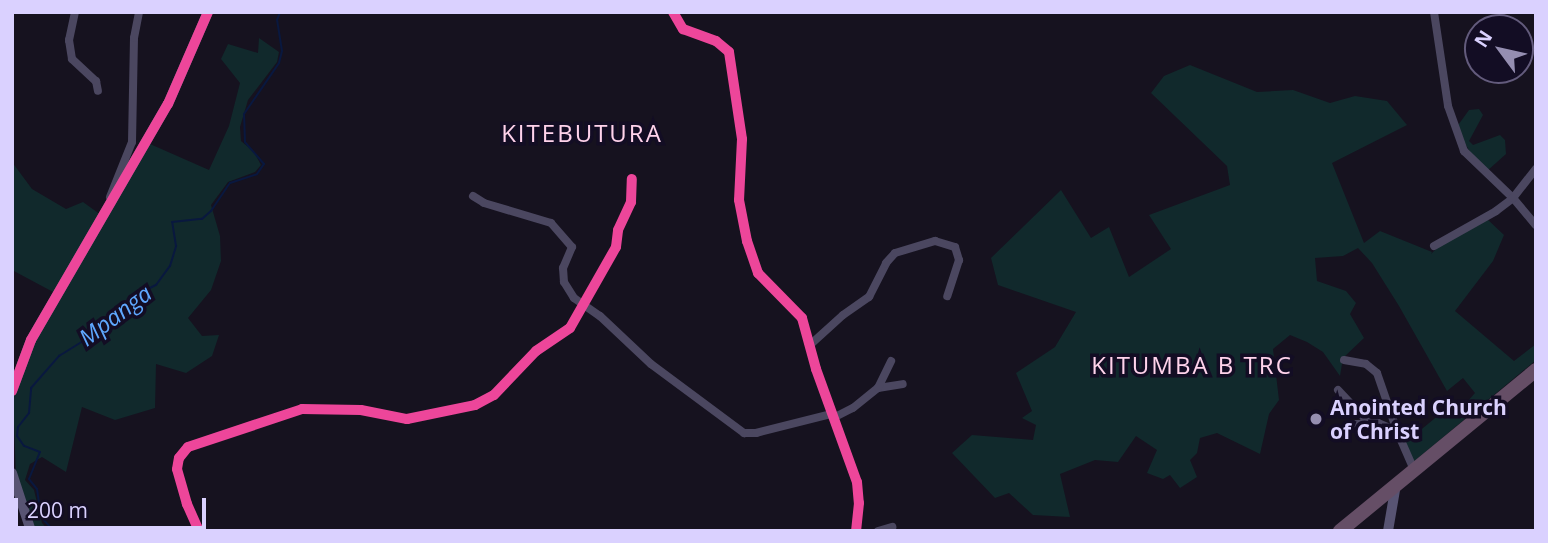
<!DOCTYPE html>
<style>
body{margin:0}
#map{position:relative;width:1548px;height:543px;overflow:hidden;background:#16121f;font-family:"Open Sans",sans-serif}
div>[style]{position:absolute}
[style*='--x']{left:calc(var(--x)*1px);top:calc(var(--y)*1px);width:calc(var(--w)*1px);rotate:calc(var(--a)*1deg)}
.green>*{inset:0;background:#11292c}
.stream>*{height:2px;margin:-1px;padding:0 1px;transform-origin:1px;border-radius:1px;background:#09183f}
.street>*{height:8px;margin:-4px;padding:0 4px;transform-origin:4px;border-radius:4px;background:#4b4760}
.secondary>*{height:10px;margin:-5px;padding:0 5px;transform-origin:5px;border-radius:5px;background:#585473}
.highway>*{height:14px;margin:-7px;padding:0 7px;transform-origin:7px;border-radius:7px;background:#654e66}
.cycleway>*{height:10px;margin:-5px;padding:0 5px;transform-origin:5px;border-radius:5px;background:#ed469a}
.dots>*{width:19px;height:19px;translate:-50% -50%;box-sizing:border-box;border:4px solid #130d24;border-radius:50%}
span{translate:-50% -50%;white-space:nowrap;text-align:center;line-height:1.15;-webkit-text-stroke:7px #130d24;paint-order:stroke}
.poi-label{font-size:21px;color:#dad1ff;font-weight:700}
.left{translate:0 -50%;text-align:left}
.water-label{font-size:23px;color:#5fa8ff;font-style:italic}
.quarter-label{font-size:24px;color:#ffd3eb;letter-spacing:2px}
.frame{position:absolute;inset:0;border:14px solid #dad1ff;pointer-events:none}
.north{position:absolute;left:1464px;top:14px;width:70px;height:70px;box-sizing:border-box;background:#130d24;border:2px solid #635b7c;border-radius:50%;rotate:303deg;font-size:19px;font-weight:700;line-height:28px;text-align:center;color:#dad1ff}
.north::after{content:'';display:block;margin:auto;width:24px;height:32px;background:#958eb1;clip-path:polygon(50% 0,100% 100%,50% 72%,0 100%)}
.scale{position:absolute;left:14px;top:498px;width:192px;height:32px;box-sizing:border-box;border:4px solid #dad1ff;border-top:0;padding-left:9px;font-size:21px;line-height:24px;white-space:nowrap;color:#dad1ff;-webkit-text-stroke:5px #130d24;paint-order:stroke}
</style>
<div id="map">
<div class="green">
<i style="clip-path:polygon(259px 38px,279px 52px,277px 62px,248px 100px,240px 127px,241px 141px,254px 152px,261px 165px,255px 172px,228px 182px,211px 205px,220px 236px,221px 261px,211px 290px,188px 318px,202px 336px,219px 335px,212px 356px,186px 373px,156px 364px,155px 408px,115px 420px,82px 407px,66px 472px,42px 457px,30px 464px,25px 480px,34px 490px,42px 523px,49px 531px,35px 531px,16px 477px,13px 398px,42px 326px,150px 144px,209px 170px,229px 126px,240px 83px,221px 59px,228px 44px,258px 53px)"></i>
<i style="clip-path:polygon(1190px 65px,1257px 92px,1293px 90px,1330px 103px,1355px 96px,1387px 101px,1407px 125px,1332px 163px,1364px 243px,1380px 231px,1432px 252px,1431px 254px,1443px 242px,1485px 217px,1504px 235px,1493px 261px,1455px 311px,1514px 361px,1536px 344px,1536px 360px,1412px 463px,1406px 442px,1451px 405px,1467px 402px,1475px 393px,1463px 378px,1447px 391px,1399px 306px,1372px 263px,1358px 248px,1343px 256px,1315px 258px,1317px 281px,1346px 291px,1356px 303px,1350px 314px,1364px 338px,1343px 358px,1340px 376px,1323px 352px,1307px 342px,1290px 335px,1273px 349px,1279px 400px,1269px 414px,1260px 454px,1217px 433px,1200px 438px,1197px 453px,1190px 460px,1197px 477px,1180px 488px,1170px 475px,1163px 479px,1147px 473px,1157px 450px,1136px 436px,1118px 462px,1095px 460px,1060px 474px,1070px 517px,1033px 515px,1009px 493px,995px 498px,952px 453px,972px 435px,1033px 440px,1036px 425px,1022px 418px,1032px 411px,1016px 373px,1055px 347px,1076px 312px,998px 285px,991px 258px,1061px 190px,1091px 238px,1109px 227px,1129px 277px,1171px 249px,1149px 215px,1230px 185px,1227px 166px,1151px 93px,1164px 76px)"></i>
<i style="clip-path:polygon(1479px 109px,1483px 115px,1469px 141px,1473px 145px,1500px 135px,1505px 140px,1506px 154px,1487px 171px,1473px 157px,1456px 128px,1469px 110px)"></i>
<i style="clip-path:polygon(12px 162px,32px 189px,66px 209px,83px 202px,101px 215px,55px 293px,12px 270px)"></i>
</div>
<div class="stream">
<i style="--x:54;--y:531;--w:19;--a:-133"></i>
<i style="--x:41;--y:517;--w:28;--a:-98"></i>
<i style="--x:37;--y:489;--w:13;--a:-129"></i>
<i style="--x:29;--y:479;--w:29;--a:-68"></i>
<i style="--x:40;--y:452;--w:17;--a:-159"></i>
<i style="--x:24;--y:446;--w:12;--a:-125"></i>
<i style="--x:17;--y:436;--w:9;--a:-84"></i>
<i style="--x:18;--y:427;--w:18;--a:-52"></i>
<i style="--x:29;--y:413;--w:25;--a:-85"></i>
<i style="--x:31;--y:388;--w:43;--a:-48.8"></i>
<i style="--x:59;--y:356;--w:62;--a:-31.9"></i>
<i style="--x:112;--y:323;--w:43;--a:-45.9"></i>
<i style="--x:142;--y:292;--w:16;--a:-27"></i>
<i style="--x:156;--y:285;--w:24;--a:-54"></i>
<i style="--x:170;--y:266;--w:21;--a:-73"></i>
<i style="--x:176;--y:246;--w:24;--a:-99"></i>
<i style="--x:172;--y:222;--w:30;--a:-6"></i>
<i style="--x:202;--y:219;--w:12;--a:-42"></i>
<i style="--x:211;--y:211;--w:34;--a:-56"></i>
<i style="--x:230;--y:183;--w:28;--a:-18"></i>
<i style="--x:257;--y:174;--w:12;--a:-55"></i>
<i style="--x:264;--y:164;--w:29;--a:-131"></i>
<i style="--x:245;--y:142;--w:28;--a:-92"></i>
<i style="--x:244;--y:114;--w:62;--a:-55.5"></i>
<i style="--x:279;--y:63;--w:12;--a:-76"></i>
<i style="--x:282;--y:51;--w:31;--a:-99"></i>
<i style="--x:277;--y:20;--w:9;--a:-69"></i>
</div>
<div class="street">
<i style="--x:75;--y:12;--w:29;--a:102"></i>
<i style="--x:69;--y:40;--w:19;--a:81"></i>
<i style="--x:72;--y:59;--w:33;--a:43"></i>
<i style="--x:96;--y:81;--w:10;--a:79"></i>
<i style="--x:673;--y:12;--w:20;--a:60"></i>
<i style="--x:683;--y:29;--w:35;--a:20"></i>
<i style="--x:716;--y:41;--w:17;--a:40"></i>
<i style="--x:729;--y:52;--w:88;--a:81.5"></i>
<i style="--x:742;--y:139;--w:61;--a:92.8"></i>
<i style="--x:739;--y:200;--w:42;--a:79"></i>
<i style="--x:747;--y:241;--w:34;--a:71"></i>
<i style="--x:758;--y:273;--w:63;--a:45.6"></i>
<i style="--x:802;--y:318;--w:53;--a:74.6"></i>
<i style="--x:816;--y:369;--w:120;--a:70.1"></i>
<i style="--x:857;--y:482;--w:21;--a:85"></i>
<i style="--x:859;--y:503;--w:28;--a:96"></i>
<i style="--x:1434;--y:12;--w:95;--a:81.5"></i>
<i style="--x:1448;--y:106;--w:48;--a:70.4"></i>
<i style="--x:1464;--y:151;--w:68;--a:43.8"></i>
<i style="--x:1513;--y:198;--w:35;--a:50"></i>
<i style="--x:473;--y:196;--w:13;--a:32"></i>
<i style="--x:484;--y:203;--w:70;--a:16.6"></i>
<i style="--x:551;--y:223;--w:32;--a:49"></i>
<i style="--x:572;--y:247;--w:23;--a:113"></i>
<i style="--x:563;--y:268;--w:14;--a:86"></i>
<i style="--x:564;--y:282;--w:19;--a:58"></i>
<i style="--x:574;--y:298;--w:32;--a:35"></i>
<i style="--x:600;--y:316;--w:70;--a:43.3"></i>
<i style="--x:651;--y:364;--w:116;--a:36.6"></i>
<i style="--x:744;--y:433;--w:12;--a:0"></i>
<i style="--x:756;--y:433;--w:77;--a:-14.2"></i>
<i style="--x:110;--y:197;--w:59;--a:-68.2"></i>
<i style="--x:132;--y:142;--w:104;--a:-88.9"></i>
<i style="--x:134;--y:38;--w:26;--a:-79"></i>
<i style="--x:1434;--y:246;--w:71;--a:-29.4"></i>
<i style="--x:1496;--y:211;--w:21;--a:-37"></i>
<i style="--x:1513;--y:198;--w:37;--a:-52"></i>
<i style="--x:811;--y:344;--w:43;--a:-42.2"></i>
<i style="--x:843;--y:315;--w:32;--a:-35"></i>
<i style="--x:869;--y:297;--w:38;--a:-63"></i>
<i style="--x:886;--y:263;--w:13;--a:-48"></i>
<i style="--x:895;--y:253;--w:42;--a:-16.7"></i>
<i style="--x:935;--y:241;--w:21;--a:17"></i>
<i style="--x:955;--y:247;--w:14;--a:73"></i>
<i style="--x:959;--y:260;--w:38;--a:108"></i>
<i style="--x:1344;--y:360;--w:22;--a:10"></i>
<i style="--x:1366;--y:364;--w:14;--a:39"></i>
<i style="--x:1377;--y:373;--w:61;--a:71"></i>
<i style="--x:878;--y:388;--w:25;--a:-9"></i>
<i style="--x:1338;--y:390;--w:47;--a:46.7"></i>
<i style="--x:833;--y:418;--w:22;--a:-27"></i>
<i style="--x:853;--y:408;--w:32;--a:-39"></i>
<i style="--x:878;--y:388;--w:30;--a:-64"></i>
<i style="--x:1357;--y:424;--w:21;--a:-3"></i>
<i style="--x:1378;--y:423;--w:21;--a:23"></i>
<i style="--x:1397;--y:431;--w:43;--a:66.4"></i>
<i style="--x:199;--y:531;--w:30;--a:-114"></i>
<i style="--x:187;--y:504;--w:36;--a:-106"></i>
<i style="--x:177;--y:469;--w:11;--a:-80"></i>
<i style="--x:179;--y:458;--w:14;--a:-51"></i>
<i style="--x:188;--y:447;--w:120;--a:-18.4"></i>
<i style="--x:302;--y:409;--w:59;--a:1"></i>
<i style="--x:361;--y:410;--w:47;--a:11.1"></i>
<i style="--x:407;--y:419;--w:69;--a:-11.6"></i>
<i style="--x:475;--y:405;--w:21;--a:-28"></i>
<i style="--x:494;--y:395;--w:61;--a:-46.3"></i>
<i style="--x:536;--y:351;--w:41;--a:-34.1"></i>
<i style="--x:570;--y:328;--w:93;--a:-60.4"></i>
<i style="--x:616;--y:247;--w:17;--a:-83"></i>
<i style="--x:618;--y:230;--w:31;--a:-65"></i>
<i style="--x:631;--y:202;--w:23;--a:-88"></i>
<i style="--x:878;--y:531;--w:15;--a:-16"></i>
</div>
<div class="secondary">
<i style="--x:12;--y:391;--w:54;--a:-69.6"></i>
<i style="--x:31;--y:340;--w:273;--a:-59.9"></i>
<i style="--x:168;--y:104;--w:100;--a:-66.5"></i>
<i style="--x:12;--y:473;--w:61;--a:71.9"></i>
<i style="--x:1388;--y:531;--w:48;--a:-80.3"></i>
</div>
<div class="highway">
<i style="--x:1340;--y:531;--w:254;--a:-39.4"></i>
</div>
<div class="cycleway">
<i style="--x:673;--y:12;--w:20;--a:60"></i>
<i style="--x:683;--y:29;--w:35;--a:20"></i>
<i style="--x:716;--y:41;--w:17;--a:40"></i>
<i style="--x:729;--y:52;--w:88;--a:81.5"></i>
<i style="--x:742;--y:139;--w:61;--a:92.8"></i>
<i style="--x:739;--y:200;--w:42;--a:79"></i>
<i style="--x:747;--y:241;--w:34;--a:71"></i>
<i style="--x:758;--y:273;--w:63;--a:45.6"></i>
<i style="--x:802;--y:318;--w:53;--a:74.6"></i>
<i style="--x:816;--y:369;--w:120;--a:70.1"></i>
<i style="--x:857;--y:482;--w:21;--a:85"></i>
<i style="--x:859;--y:503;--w:28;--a:96"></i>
<i style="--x:12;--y:391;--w:54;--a:-69.6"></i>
<i style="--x:31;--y:340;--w:273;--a:-59.9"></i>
<i style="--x:168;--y:104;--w:100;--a:-66.5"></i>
<i style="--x:199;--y:531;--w:30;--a:-114"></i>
<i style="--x:187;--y:504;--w:36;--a:-106"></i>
<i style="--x:177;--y:469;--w:11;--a:-80"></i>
<i style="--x:179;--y:458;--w:14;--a:-51"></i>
<i style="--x:188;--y:447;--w:120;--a:-18.4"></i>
<i style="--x:302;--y:409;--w:59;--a:1"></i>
<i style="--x:361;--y:410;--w:47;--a:11.1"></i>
<i style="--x:407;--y:419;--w:69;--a:-11.6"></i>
<i style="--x:475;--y:405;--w:21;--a:-28"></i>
<i style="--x:494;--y:395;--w:61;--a:-46.3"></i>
<i style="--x:536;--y:351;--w:41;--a:-34.1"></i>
<i style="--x:570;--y:328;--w:93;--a:-60.4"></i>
<i style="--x:616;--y:247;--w:17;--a:-83"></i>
<i style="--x:618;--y:230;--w:31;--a:-65"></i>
<i style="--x:631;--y:202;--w:23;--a:-88"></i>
</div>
<div class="dots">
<i style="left:1316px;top:419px;background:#958eb1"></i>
</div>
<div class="poi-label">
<span class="left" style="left:1330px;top:419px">Anointed Church<br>of Christ</span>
</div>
<div class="water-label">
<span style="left:115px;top:315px;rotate:-37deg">Mpanga</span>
</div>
<div class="quarter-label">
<span style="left:582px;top:133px">KITEBUTURA</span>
<span style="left:1192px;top:365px">KITUMBA B TRC</span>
</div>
<div class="frame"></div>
<div class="north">N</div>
<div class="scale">200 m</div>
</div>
